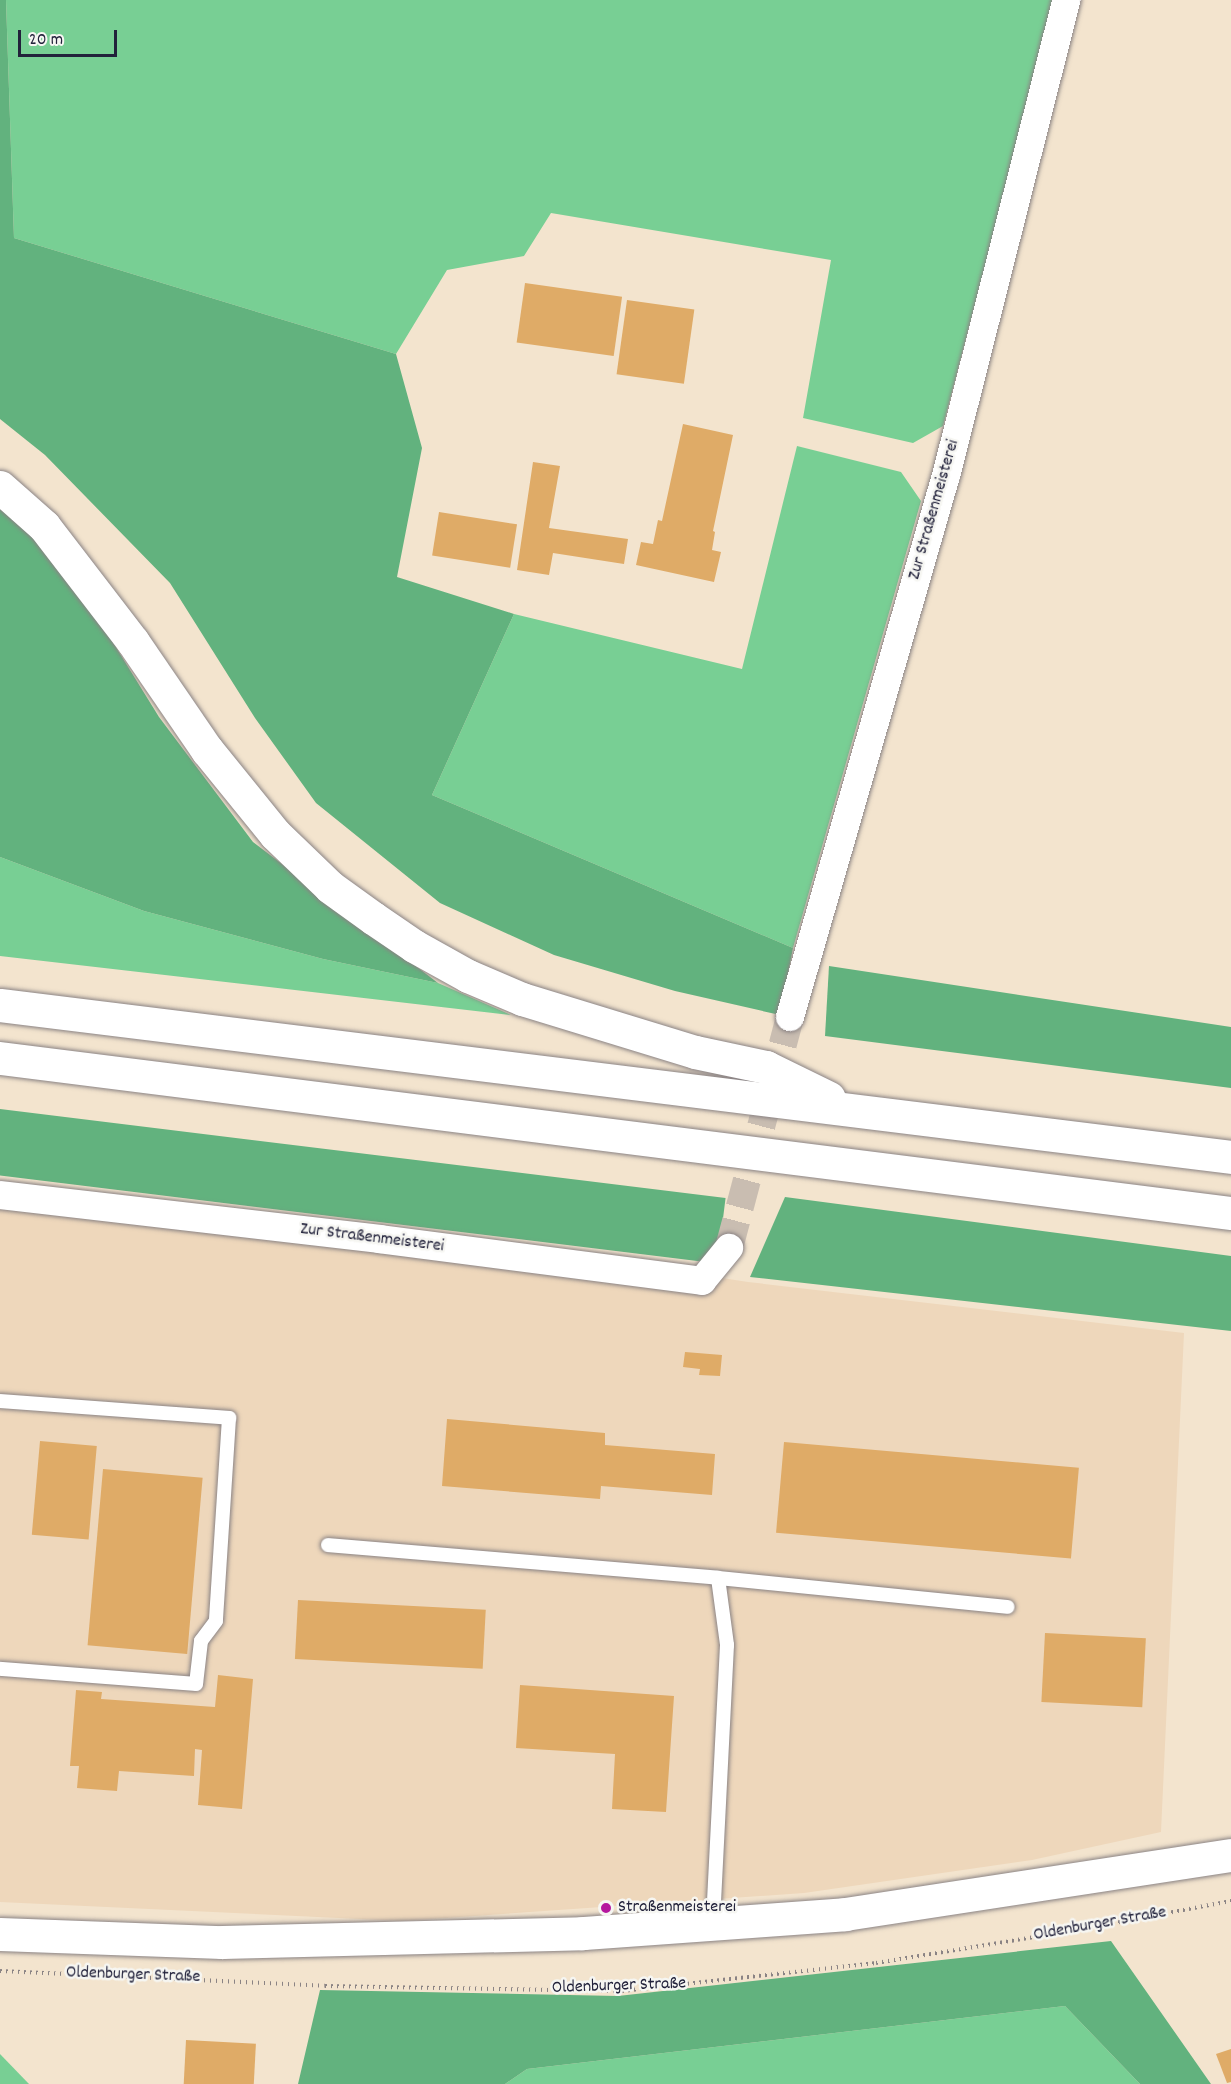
<!DOCTYPE html>
<meta charset="utf-8">
<style>
body{margin:0}
#map{position:relative;width:1231px;height:2084px;overflow:hidden;background:#f3e4ce;font-family:Dekko,sans-serif}
div>[style]{position:absolute}
[style*='--x']{left:calc(var(--x)*1px);top:calc(var(--y)*1px);width:calc(var(--w)*1px);rotate:calc(var(--a)*1deg)}
.built>*{inset:0;background:#eed7bb}
.green>*{inset:0;background:#78cf94}
.forest>*{inset:0;background:#62b27e;transform-origin:0 0}
.building>*{inset:0;background:#dfab67;transform-origin:0 0}
.minor-tunnel>*{height:28px;margin-top:-14px;transform-origin:0;background:repeating-linear-gradient(90deg,#c9bdb1 0 28px,transparent 0 42px)}
.path>*{height:4px;margin-top:-2px;transform-origin:0;background:repeating-linear-gradient(90deg,#8a8384 0 1.5px,transparent 0 6px)}
.roads{filter:drop-shadow(0 0 2px #8a8384) drop-shadow(0 0 2px #8a8384)}
.service>*{height:14px;margin:-7px;padding:0 7px;transform-origin:7px;border-radius:7px;background:#fff}
.minor>*{height:28px;margin:-14px;padding:0 14px;transform-origin:14px;border-radius:14px;background:#fff}
.secondary>*{height:33px;margin:-16.5px;padding:0 16.5px;transform-origin:16.5px;border-radius:16.5px;background:#fff}
.motorway>*{height:33px;margin:-16.5px;padding:0 16.5px;transform-origin:16.5px;border-radius:16.5px;background:#fff}
.dots>*{width:16px;height:16px;translate:-50% -50%;box-sizing:border-box;border:3px solid #f6f6f2;border-radius:50%}
span{translate:-50% -50%;white-space:nowrap;text-align:center;line-height:1.15;-webkit-text-stroke:5px #f6f6f2;paint-order:stroke}
.street-label{font-size:18px;color:#22223b}
.poi-label{font-size:18px;color:#22223b}
.left{translate:0 -50%;text-align:left}
.scale{position:absolute;left:18px;top:30px;width:99px;height:27px;box-sizing:border-box;border:3px solid #22223b;border-top:0;padding-left:8px;font-size:18px;line-height:21px;white-space:nowrap;color:#22223b;-webkit-text-stroke:4px #f6f6f2;paint-order:stroke}
</style>
<div id="map">
<div class="built">
<i style="clip-path:polygon(0 1185px,417px 1231px,748px 1282px,1184px 1333px,1161px 1832px,1032px 1860px,804px 1893px,402px 1921px,0 1902px)"></i>
</div>
<div class="green">
<i style="clip-path:polygon(6px 0,1055px 0,943px 426px,913px 443px,803px 418px,831px 260px,551px 213px,524px 256px,447px 270px,396px 354px,14px 238px)"></i>
<i style="clip-path:polygon(797px 446px,901px 472px,921px 501px,793px 948px,432px 795px,514px 614px,742px 669px)"></i>
<i style="clip-path:polygon(0 857px,144px 911px,323px 959px,438px 983px,511px 1015px,0 956px)"></i>
<i style="clip-path:polygon(1065px 2006px,1140px 2084px,505px 2084px,527px 2069px)"></i>
<i style="clip-path:polygon(0 2054px,29px 2084px,0 2084px)"></i>
</div>
<div class="forest">
<i style="clip-path:polygon(0 0,6px 0,14px 238px,396px 354px,422px 448px,397px 577px,514px 614px,432px 795px,793px 948px,780px 1015px,675px 991px,554px 955px,440px 903px,316px 803px,255px 718px,170px 583px,45px 455px,0 419px)"></i>
<i style="clip-path:polygon(0 509px,42px 541px,109px 636px,159px 717px,253px 842px,438px 983px,323px 959px,144px 911px,0 857px)"></i>
<i style="clip-path:polygon(829px 966px,1231px 1027px,1231px 1088px,825px 1036px)"></i>
<i style="left:0;top:1109px;width:731px;height:66px;rotate:7deg"></i>
<i style="clip-path:polygon(785px 1197px,1231px 1256px,1231px 1331px,750px 1277px)"></i>
<i style="clip-path:polygon(1111px 1941px,1211px 2084px,1140px 2084px,1065px 2006px,527px 2069px,505px 2084px,298px 2084px,320px 1990px,618px 1996px)"></i>
</div>
<div class="building">
<i style="left:525px;top:283px;width:98px;height:60px;rotate:8deg"></i>
<i style="left:627px;top:300px;width:68px;height:75px;rotate:8deg"></i>
<i style="clip-path:polygon(683px 424px,733px 435px,713px 531px,715px 532px,712px 550px,721px 552px,714px 582px,636px 565px,641px 542px,653px 544px,658px 520px,662px 521px)"></i>
<i style="clip-path:polygon(533px 462px,560px 466px,549px 528px,628px 539px,624px 564px,553px 553px,549px 575px,517px 570px)"></i>
<i style="left:439px;top:512px;width:79px;height:44px;rotate:9deg"></i>
<i style="clip-path:polygon(685px 1352px,722px 1355px,720px 1376px,699px 1375px,700px 1369px,683px 1367px)"></i>
<i style="clip-path:polygon(447px 1419px,605px 1433px,605px 1445px,715px 1454px,712px 1495px,601px 1486px,600px 1499px,442px 1486px)"></i>
<i style="left:40px;top:1441px;width:57px;height:94px;rotate:5deg"></i>
<i style="left:784px;top:1442px;width:296px;height:91px;rotate:5deg"></i>
<i style="left:103px;top:1469px;width:100px;height:177px;rotate:5deg"></i>
<i style="left:298px;top:1600px;width:188px;height:59px;rotate:3deg"></i>
<i style="left:1045px;top:1633px;width:101px;height:69px;rotate:3deg"></i>
<i style="clip-path:polygon(218px 1675px,253px 1679px,242px 1809px,198px 1805px,202px 1750px,195px 1749px,194px 1776px,119px 1771px,117px 1791px,77px 1788px,79px 1766px,70px 1766px,76px 1690px,102px 1692px,101px 1699px,215px 1707px)"></i>
<i style="clip-path:polygon(520px 1685px,674px 1696px,666px 1812px,612px 1809px,615px 1754px,516px 1748px)"></i>
<i style="left:186px;top:2040px;width:70px;height:44px;rotate:3deg"></i>
<i style="clip-path:polygon(1231px 2049px,1231px 2082px,1227px 2083px,1216px 2054px)"></i>
</div>
<div class="minor-tunnel">
<i style="--x:729;--y:1248;--w:239;--a:-75.2"></i>
</div>
<div class="path">
<i style="--x:0;--y:1971;--w:325;--a:2.6"></i>
<i style="--x:325;--y:1986;--w:297;--a:1"></i>
<i style="--x:622;--y:1991;--w:256;--a:-6.3"></i>
<i style="--x:876;--y:1963;--w:210;--a:-9.3"></i>
<i style="--x:1083;--y:1929;--w:151;--a:-10.7"></i>
</div>
<div class="roads">
<div class="service">
<i style="--x:0;--y:1401;--w:230;--a:4.2"></i>
<i style="--x:229;--y:1418;--w:203;--a:93.7"></i>
<i style="--x:216;--y:1621;--w:25;--a:127"></i>
<i style="--x:201;--y:1641;--w:43;--a:96.6"></i>
<i style="--x:196;--y:1684;--w:197;--a:-175.6"></i>
<i style="--x:328;--y:1545;--w:391;--a:4.8"></i>
<i style="--x:718;--y:1578;--w:68;--a:82.3"></i>
<i style="--x:727;--y:1645;--w:278;--a:92.9"></i>
<i style="--x:718;--y:1578;--w:291;--a:5.7"></i>
</div>
<div class="minor">
<i style="--x:790;--y:1017;--w:567;--a:-73.93"></i>
<i style="--x:947;--y:472;--w:487;--a:-75.8"></i>
<i style="--x:0;--y:1195;--w:382;--a:6.6"></i>
<i style="--x:379;--y:1239;--w:326;--a:7.4"></i>
<i style="--x:702;--y:1281;--w:43;--a:-50.7"></i>
</div>
<div class="secondary">
<i style="--x:0;--y:1934;--w:222;--a:2.1"></i>
<i style="--x:222;--y:1942;--w:361;--a:-1.4"></i>
<i style="--x:583;--y:1933;--w:263;--a:-4.1"></i>
<i style="--x:845;--y:1914;--w:390;--a:-8.7"></i>
</div>
<div class="motorway">
<i style="--x:0;--y:487;--w:59;--a:41.6"></i>
<i style="--x:44;--y:526;--w:146;--a:52.5"></i>
<i style="--x:133;--y:642;--w:131;--a:55.6"></i>
<i style="--x:207;--y:750;--w:108;--a:51"></i>
<i style="--x:275;--y:834;--w:76;--a:43.9"></i>
<i style="--x:330;--y:887;--w:53;--a:35.8"></i>
<i style="--x:373;--y:918;--w:50;--a:34.3"></i>
<i style="--x:414;--y:946;--w:62;--a:29.1"></i>
<i style="--x:468;--y:976;--w:59;--a:23.1"></i>
<i style="--x:522;--y:999;--w:181;--a:17"></i>
<i style="--x:695;--y:1052;--w:73;--a:11.9"></i>
<i style="--x:766;--y:1067;--w:70;--a:26.2"></i>
<i style="--x:0;--y:1005;--w:1240;--a:7.04"></i>
<i style="--x:0;--y:1058;--w:1241;--a:7.18"></i>
</div>
</div>
<div class="dots">
<i style="left:606px;top:1908px;background:#b5179e"></i>
</div>
<div class="street-label">
<span style="left:935px;top:510px;rotate:-74deg">Zur Straßenmeisterei</span>
<span style="left:372px;top:1239px;rotate:7deg">Zur Straßenmeisterei</span>
<span style="left:1100px;top:1925px;rotate:-10deg">Oldenburger Straße</span>
<span style="left:133px;top:1976px;rotate:2deg">Oldenburger Straße</span>
<span style="left:619px;top:1987px;rotate:-2deg">Oldenburger Straße</span>
</div>
<div class="poi-label">
<span class="left" style="left:618px;top:1908px">Straßenmeisterei</span>
</div>
<div class="scale">20 m</div>
</div>
